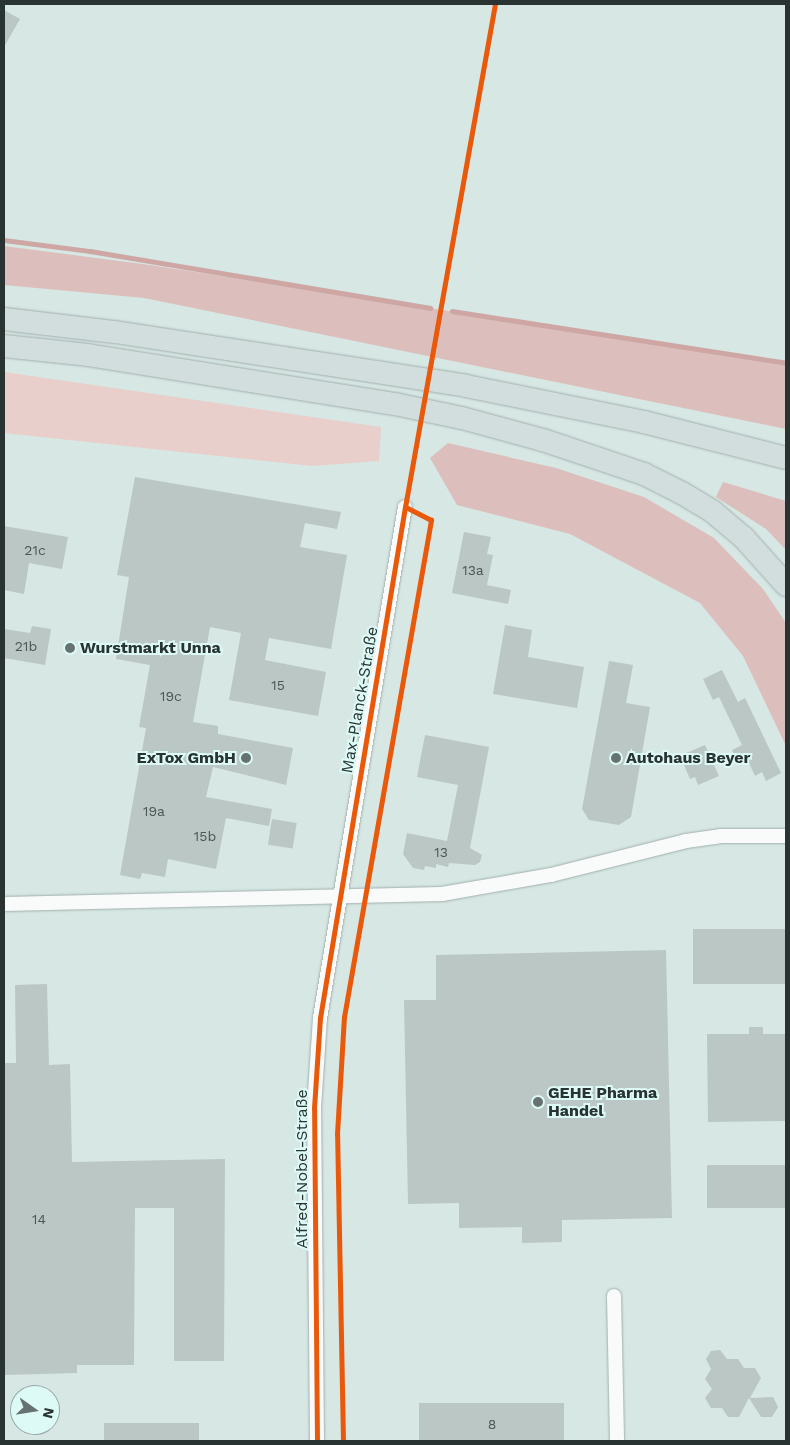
<!DOCTYPE html>
<meta charset="utf-8">
<style>
body{margin:0}
#map{position:relative;width:790px;height:1445px;overflow:hidden;background:#d6e7e4;font-family:"Work Sans",sans-serif}
div>[style]{position:absolute}
[style*='--x']{left:calc(var(--x)*1px);top:calc(var(--y)*1px);width:calc(var(--w)*1px);rotate:calc(var(--a)*1deg)}
.green>*{inset:0;background:#e9cfcb}
.forest>*{inset:0;background:#dcbfbc}
.stream>*{height:4.5px;margin:-2.25px;padding:0 2.25px;transform-origin:2.25px;border-radius:2.25px;background:#cea7a4}
.building>*{inset:0;background:#bac7c5;transform-origin:0 0}
.roads{filter:drop-shadow(0 0 1px #a2afad) drop-shadow(0 0 1px #a2afad)}
.minor>*{height:14px;margin:-7px;padding:0 7px;transform-origin:7px;border-radius:7px;background:#f9fbfb}
.trunk>*{height:22px;margin:-11px;padding:0 11px;transform-origin:11px;border-radius:11px;background:#d2dedd}
.cycleway>*{height:5px;margin:-2.5px;padding:0 2.5px;transform-origin:2.5px;border-radius:2.5px;background:#e8590c}
.dots>*{width:14px;height:14px;translate:-50% -50%;box-sizing:border-box;border:2px solid #ddfaf6;border-radius:50%}
span{translate:-50% -50%;white-space:nowrap;text-align:center;line-height:1.15;-webkit-text-stroke:4px #ddfaf6;paint-order:stroke}
.number-label{font-size:14px;color:#4c5857}
.number-label span{-webkit-text-stroke-width:0}
.poi-label{font-size:16px;color:#283332;font-weight:700}
.left{translate:0 -50%;text-align:left}
.right{translate:-100% -50%;text-align:right}
.street-label{font-size:16px;color:#283332}
.frame{position:absolute;inset:0;border:5px solid #283332;pointer-events:none}
.north{position:absolute;left:10px;top:1385px;width:50px;height:50px;box-sizing:border-box;background:#ddfaf6;border:1px solid #95aaa8;border-radius:50%;rotate:103deg;font-size:14px;font-weight:700;line-height:20px;text-align:center;color:#283332}
.north::after{content:'';display:block;margin:auto;width:18px;height:22px;background:#657270;clip-path:polygon(50% 0,100% 100%,50% 72%,0 100%)}
</style>
<div id="map">
<div class="green">
<i style="clip-path:polygon(4px 372px,381px 427px,379px 461px,312px 466px,4px 433px)"></i>
</div>
<div class="forest">
<i style="clip-path:polygon(4px 246px,150px 265px,786px 363px,786px 429px,144px 298px,4px 285px)"></i>
<i style="clip-path:polygon(448px 443px,556px 468px,644px 497px,714px 538px,763px 589px,786px 623px,786px 746px,743px 656px,700px 603px,570px 534px,457px 505px,430px 458px)"></i>
<i style="clip-path:polygon(723px 482px,786px 501px,786px 550px,766px 529px,716px 497px)"></i>
</div>
<div class="stream">
<i style="--x:4;--y:240;--w:87;--a:7.3"></i>
<i style="--x:90;--y:251;--w:345;--a:9.5"></i>
<i style="--x:452;--y:311;--w:338;--a:8.8"></i>
</div>
<div class="building">
<i style="clip-path:polygon(4px 10px,20px 19px,4px 47px)"></i>
<i style="clip-path:polygon(135px 477px,341px 512px,337px 529px,305px 523px,300px 547px,347px 555px,331px 649px,269px 638px,265px 660px,326px 672px,318px 716px,229px 700px,241px 633px,210px 627px,193px 722px,218px 726px,218px 734px,293px 748px,286px 785px,213px 767px,206px 797px,272px 809px,269px 826px,226px 818px,216px 869px,168px 859px,165px 877px,142px 873px,140px 879px,120px 875px,146px 728px,139px 727px,150px 665px,116px 659px,129px 577px,117px 575px)"></i>
<i style="clip-path:polygon(4px 526px,68px 537px,62px 569px,29px 563px,24px 594px,4px 590px)"></i>
<i style="clip-path:polygon(464px 532px,491px 537px,487px 554px,493px 555px,487px 585px,511px 590px,508px 604px,452px 593px)"></i>
<i style="clip-path:polygon(505px 625px,532px 630px,528px 657px,584px 667px,577px 708px,493px 694px)"></i>
<i style="clip-path:polygon(32px 626px,51px 629px,45px 665px,4px 658px,4px 629px,30px 633px)"></i>
<i style="clip-path:polygon(609px 661px,633px 665px,626px 703px,650px 707px,631px 817px,619px 825px,589px 820px,582px 809px)"></i>
<i style="clip-path:polygon(722px 670px,738px 702px,745px 698px,781px 773px,766px 781px,762px 772px,755px 776px,748px 761px,739px 765px,732px 750px,742px 745px,719px 697px,713px 700px,703px 679px)"></i>
<i style="clip-path:polygon(425px 735px,489px 747px,470px 848px,482px 855px,480px 862px,475px 865px,449px 863px,448px 867px,436px 864px,436px 868px,425px 866px,424px 870px,413px 868px,403px 854px,407px 833px,447px 841px,458px 785px,417px 777px)"></i>
<i style="clip-path:polygon(705px 745px,719px 776px,698px 785px,695px 777px,690px 779px,684px 765px,688px 763px,684px 754px)"></i>
<i style="left:272px;top:819px;width:25px;height:26px;rotate:9deg"></i>
<i style="left:786px;top:929px;width:55px;height:93px;rotate:90deg"></i>
<i style="clip-path:polygon(666px 950px,672px 1218px,562px 1220px,562px 1242px,522px 1243px,522px 1227px,459px 1228px,459px 1203px,408px 1204px,404px 1000px,436px 1000px,436px 955px)"></i>
<i style="clip-path:polygon(47px 984px,49px 1065px,70px 1064px,72px 1162px,225px 1159px,224px 1361px,174px 1361px,174px 1208px,135px 1208px,134px 1365px,77px 1365px,77px 1373px,4px 1375px,4px 1063px,16px 1063px,15px 985px)"></i>
<i style="clip-path:polygon(749px 1027px,763px 1027px,763px 1034px,786px 1034px,786px 1121px,708px 1122px,707px 1034px,749px 1034px)"></i>
<i style="left:786px;top:1165px;width:43px;height:79px;rotate:90deg"></i>
<i style="clip-path:polygon(720px 1350px,727px 1359px,738px 1359px,744px 1368px,755px 1368px,761px 1378px,750px 1398px,773px 1397px,778px 1407px,772px 1417px,761px 1417px,749px 1398px,739px 1417px,728px 1417px,722px 1408px,711px 1408px,705px 1398px,712px 1389px,705px 1379px,711px 1369px,706px 1359px,711px 1351px)"></i>
<i style="left:564px;top:1403px;width:38px;height:145px;rotate:90deg"></i>
<i style="left:199px;top:1423px;width:18px;height:95px;rotate:90deg"></i>
</div>
<div class="roads">
<div class="minor">
<i style="--x:4;--y:904;--w:438;--a:-1.3"></i>
<i style="--x:442;--y:894;--w:111;--a:-9.9"></i>
<i style="--x:551;--y:875;--w:139;--a:-14.1"></i>
<i style="--x:686;--y:841;--w:34;--a:-8"></i>
<i style="--x:720;--y:836;--w:66;--a:0"></i>
<i style="--x:614;--y:1296;--w:145;--a:88.8"></i>
<i style="--x:317;--y:1441;--w:333;--a:-90.5"></i>
<i style="--x:314;--y:1108;--w:90;--a:-86.2"></i>
<i style="--x:320;--y:1018;--w:518;--a:-80.56"></i>
</div>
<div class="trunk">
<i style="--x:4;--y:319;--w:112;--a:6.7"></i>
<i style="--x:115;--y:332;--w:355;--a:8.7"></i>
<i style="--x:466;--y:386;--w:182;--a:11.4"></i>
<i style="--x:644;--y:422;--w:146;--a:14.2"></i>
<i style="--x:4;--y:346;--w:84;--a:6.1"></i>
<i style="--x:88;--y:355;--w:311;--a:9.1"></i>
<i style="--x:395;--y:404;--w:68;--a:11.8"></i>
<i style="--x:462;--y:418;--w:84;--a:15.2"></i>
<i style="--x:543;--y:440;--w:107;--a:18.6"></i>
<i style="--x:644;--y:474;--w:42;--a:26.6"></i>
<i style="--x:682;--y:493;--w:35;--a:31"></i>
<i style="--x:712;--y:511;--w:42;--a:40.2"></i>
<i style="--x:744;--y:538;--w:63;--a:48.2"></i>
</div>
</div>
<div class="cycleway">
<i style="--x:317;--y:1441;--w:333;--a:-90.5"></i>
<i style="--x:314;--y:1108;--w:90;--a:-86.2"></i>
<i style="--x:320;--y:1018;--w:518;--a:-80.56"></i>
<i style="--x:343;--y:1441;--w:307;--a:-91.1"></i>
<i style="--x:337;--y:1134;--w:117;--a:-86.6"></i>
<i style="--x:344;--y:1017;--w:505;--a:-80.07"></i>
<i style="--x:431;--y:520;--w:29;--a:-153"></i>
<i style="--x:405;--y:507;--w:511;--a:-79.86"></i>
</div>
<div class="dots">
<i style="left:70px;top:648px;background:#657270"></i>
<i style="left:246px;top:758px;background:#657270"></i>
<i style="left:616px;top:758px;background:#657270"></i>
<i style="left:538px;top:1102px;background:#657270"></i>
</div>
<div class="number-label">
<span style="left:35px;top:550px">21c</span>
<span style="left:473px;top:570px">13a</span>
<span style="left:26px;top:646px">21b</span>
<span style="left:278px;top:685px">15</span>
<span style="left:171px;top:696px">19c</span>
<span style="left:154px;top:811px">19a</span>
<span style="left:205px;top:836px">15b</span>
<span style="left:441px;top:852px">13</span>
<span style="left:39px;top:1219px">14</span>
<span style="left:492px;top:1424px">8</span>
</div>
<div class="poi-label">
<span class="left" style="left:80px;top:648px">Wurstmarkt Unna</span>
<span class="right" style="left:236px;top:758px">ExTox GmbH</span>
<span class="left" style="left:626px;top:758px">Autohaus Beyer</span>
<span class="left" style="left:548px;top:1102px">GEHE Pharma<br>Handel</span>
</div>
<div class="street-label">
<span style="left:360px;top:700px;rotate:-80deg">Max-Planck-Straße</span>
<span style="left:302px;top:1169px;rotate:-90deg">Alfred-Nobel-Straße</span>
</div>
<div class="frame"></div>
<div class="north">N</div>
</div>
